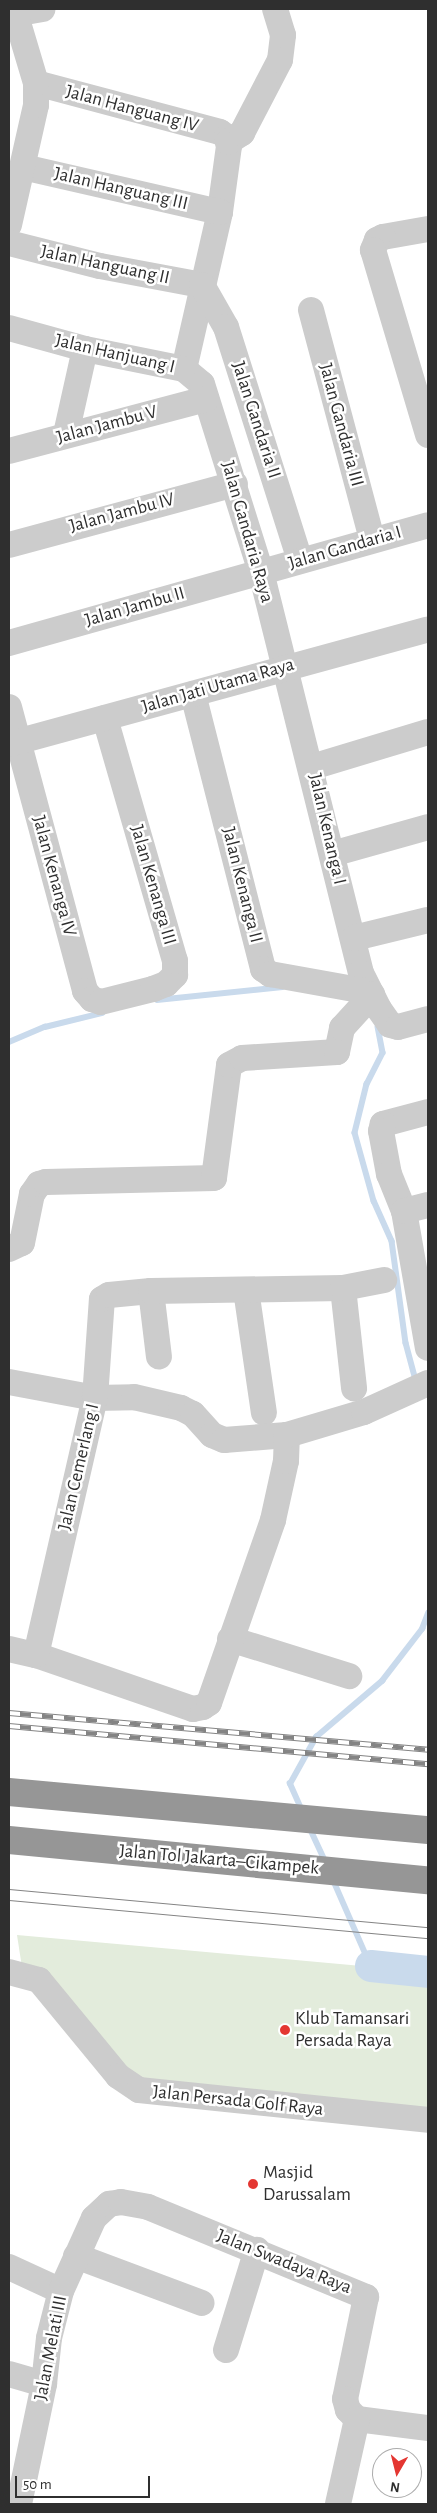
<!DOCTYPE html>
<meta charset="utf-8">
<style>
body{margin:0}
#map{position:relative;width:437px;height:2513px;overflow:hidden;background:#fff;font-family:"Alegreya Sans",sans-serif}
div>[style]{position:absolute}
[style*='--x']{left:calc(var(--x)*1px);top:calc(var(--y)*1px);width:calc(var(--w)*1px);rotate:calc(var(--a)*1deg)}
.green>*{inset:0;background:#e3ecdc}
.stream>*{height:5.5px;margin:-2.75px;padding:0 2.75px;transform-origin:2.75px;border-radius:2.75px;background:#c9daec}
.river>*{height:32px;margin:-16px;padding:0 16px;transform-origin:16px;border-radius:16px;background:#c9daec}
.minor>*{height:26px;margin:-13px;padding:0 13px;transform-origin:13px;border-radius:13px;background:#ccc}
.highway>*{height:28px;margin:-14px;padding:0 14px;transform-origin:14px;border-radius:14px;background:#969696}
.tram>*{height:1px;margin:-0.5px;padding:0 0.5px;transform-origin:0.5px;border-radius:0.5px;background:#848484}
.rail>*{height:5.5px;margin-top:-2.75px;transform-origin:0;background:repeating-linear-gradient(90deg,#fff 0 11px,#848484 0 22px);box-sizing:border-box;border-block:1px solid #848484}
.dots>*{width:14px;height:14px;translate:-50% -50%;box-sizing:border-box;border:2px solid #fff;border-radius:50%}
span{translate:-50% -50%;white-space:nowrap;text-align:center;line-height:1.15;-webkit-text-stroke:5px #fff;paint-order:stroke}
.street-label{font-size:19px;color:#2f2f2f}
.poi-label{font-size:19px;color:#2f2f2f}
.left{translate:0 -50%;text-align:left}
.frame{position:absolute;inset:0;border:10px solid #2f2f2f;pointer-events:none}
.north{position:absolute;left:372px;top:2448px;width:50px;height:50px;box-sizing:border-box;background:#fff;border:1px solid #acacac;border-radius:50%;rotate:188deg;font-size:14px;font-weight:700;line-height:20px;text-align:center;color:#2f2f2f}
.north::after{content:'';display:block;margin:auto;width:18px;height:22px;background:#e43732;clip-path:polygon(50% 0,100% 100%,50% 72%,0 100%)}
.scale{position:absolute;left:15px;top:2476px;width:135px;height:22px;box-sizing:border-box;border:2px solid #2f2f2f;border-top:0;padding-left:6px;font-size:15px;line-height:18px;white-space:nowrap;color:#2f2f2f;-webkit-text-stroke:4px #fff;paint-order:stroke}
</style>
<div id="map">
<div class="green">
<i style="clip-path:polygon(17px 1935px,428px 1972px,428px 2117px,156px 2094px,23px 1974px)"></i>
</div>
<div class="stream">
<i style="--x:157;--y:1000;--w:126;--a:-5.9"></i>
<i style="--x:378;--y:1027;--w:26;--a:79"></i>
<i style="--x:383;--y:1053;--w:35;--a:117"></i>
<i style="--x:367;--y:1084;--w:50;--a:103.8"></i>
<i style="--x:355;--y:1133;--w:71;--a:74.4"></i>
<i style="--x:374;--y:1201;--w:44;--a:65.8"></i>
<i style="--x:392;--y:1241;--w:103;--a:82.2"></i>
<i style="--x:406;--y:1343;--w:39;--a:75"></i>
<i style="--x:9;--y:1042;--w:39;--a:-23"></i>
<i style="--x:45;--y:1027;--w:59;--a:-13.8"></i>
<i style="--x:302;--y:1811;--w:30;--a:-114"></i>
<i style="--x:290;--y:1784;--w:54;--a:-61"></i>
<i style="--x:316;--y:1737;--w:87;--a:-40.3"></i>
<i style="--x:382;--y:1681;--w:66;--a:-52.4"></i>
<i style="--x:422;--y:1629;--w:17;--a:-69"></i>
<i style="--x:309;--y:1826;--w:38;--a:65"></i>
<i style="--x:333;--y:1879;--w:95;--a:66.4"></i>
</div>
<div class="river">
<i style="--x:371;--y:1966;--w:57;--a:6"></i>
</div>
<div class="minor">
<i style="--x:14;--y:14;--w:29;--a:-10"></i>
<i style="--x:36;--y:83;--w:190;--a:14.9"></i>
<i style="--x:220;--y:132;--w:9;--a:36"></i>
<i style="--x:227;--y:137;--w:9;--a:77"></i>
<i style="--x:229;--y:146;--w:67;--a:97.8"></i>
<i style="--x:220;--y:212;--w:161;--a:102.9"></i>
<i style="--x:228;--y:142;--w:17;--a:-33"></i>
<i style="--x:242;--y:133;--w:82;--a:-62.5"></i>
<i style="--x:280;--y:60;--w:25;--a:-83"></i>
<i style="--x:283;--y:35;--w:27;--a:-107"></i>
<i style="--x:23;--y:167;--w:202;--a:12.9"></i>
<i style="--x:9;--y:225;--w:123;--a:-77.3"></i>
<i style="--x:36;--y:105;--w:22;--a:-90"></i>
<i style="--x:36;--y:83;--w:77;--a:-106.6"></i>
<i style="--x:428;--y:229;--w:46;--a:169.9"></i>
<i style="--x:383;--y:237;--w:7;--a:153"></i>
<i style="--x:377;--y:240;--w:11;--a:112"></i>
<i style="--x:373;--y:250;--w:193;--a:73.4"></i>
<i style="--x:9;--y:243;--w:94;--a:14.2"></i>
<i style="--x:100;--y:266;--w:104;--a:10.6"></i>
<i style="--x:202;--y:285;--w:48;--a:60.3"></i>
<i style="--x:226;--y:327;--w:244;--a:72.4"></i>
<i style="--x:311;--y:310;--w:238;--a:75.1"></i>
<i style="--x:9;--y:328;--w:79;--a:15.4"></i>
<i style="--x:85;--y:349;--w:101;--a:11.4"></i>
<i style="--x:184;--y:369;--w:23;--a:40"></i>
<i style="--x:202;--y:384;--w:197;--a:72.6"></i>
<i style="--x:261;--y:572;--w:413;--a:76"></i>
<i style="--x:361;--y:973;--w:40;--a:63.4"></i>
<i style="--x:379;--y:1009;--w:19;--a:55"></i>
<i style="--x:390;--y:1025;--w:8;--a:14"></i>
<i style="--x:398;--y:1027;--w:31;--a:-15"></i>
<i style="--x:66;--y:434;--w:87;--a:-77.4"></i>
<i style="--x:9;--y:451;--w:204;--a:-14.8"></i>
<i style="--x:9;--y:545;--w:234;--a:-15.1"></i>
<i style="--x:9;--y:643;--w:435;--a:-15.7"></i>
<i style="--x:193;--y:694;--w:284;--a:75.7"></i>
<i style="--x:263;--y:969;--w:9;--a:36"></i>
<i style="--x:270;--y:974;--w:102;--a:10.2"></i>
<i style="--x:9;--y:707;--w:294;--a:75"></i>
<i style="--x:85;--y:991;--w:11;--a:49"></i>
<i style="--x:92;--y:999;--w:9;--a:18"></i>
<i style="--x:101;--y:1002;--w:54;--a:-14"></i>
<i style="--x:153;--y:989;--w:14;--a:-21"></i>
<i style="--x:166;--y:984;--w:13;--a:-45"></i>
<i style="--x:175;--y:975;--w:14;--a:-90"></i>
<i style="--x:175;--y:961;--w:253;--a:-106.1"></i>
<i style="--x:9;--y:744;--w:434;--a:-15.3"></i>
<i style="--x:312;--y:767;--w:121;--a:-16.8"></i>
<i style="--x:332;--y:854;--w:100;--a:-15.7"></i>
<i style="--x:354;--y:938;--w:76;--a:-13.7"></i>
<i style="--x:428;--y:1112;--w:47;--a:165.1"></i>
<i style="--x:383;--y:1124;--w:7;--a:106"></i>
<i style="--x:381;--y:1131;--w:44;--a:79.5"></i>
<i style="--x:389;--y:1174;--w:40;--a:68"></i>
<i style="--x:404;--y:1211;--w:139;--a:80.1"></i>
<i style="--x:404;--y:1211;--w:25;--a:-14"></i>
<i style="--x:9;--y:1249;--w:14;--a:-25"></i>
<i style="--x:22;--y:1243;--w:50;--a:-78.5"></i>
<i style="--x:32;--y:1194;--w:12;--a:-55"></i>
<i style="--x:39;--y:1184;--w:7;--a:-16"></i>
<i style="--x:46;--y:1182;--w:168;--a:-1.4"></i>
<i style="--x:214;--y:1178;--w:114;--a:-82.4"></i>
<i style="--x:229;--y:1065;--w:15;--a:-28"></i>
<i style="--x:242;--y:1058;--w:95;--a:-3.6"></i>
<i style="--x:337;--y:1052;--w:25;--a:-78"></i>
<i style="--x:342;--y:1028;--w:45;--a:-47.7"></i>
<i style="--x:343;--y:1288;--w:101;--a:83.7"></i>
<i style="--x:246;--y:1290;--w:124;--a:81.7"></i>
<i style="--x:151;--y:1291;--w:66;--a:83.1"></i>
<i style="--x:9;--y:1382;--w:87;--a:10.5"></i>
<i style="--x:95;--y:1398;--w:39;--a:-1"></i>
<i style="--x:134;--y:1397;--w:48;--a:13.2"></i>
<i style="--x:181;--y:1408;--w:13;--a:27"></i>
<i style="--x:193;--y:1414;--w:28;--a:48"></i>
<i style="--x:212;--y:1435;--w:13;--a:23"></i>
<i style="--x:224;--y:1440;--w:63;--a:-4.5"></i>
<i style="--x:230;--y:1639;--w:125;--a:17.3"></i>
<i style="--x:9;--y:1649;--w:28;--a:13"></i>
<i style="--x:36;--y:1655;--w:166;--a:19"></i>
<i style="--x:193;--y:1709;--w:10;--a:-11"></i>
<i style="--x:203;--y:1707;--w:7;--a:-34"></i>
<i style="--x:209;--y:1703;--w:194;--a:-70.7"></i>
<i style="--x:273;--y:1520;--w:60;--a:-77.6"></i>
<i style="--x:286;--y:1461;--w:26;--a:-88"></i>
<i style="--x:287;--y:1435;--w:80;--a:-16.6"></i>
<i style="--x:364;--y:1412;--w:70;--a:-24.4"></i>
<i style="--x:36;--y:1655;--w:264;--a:-77.1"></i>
<i style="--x:95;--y:1398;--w:99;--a:-86"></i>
<i style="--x:102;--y:1299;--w:8;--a:-30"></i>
<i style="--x:109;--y:1295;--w:42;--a:-5.4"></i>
<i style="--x:151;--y:1291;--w:192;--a:-0.9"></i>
<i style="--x:343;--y:1288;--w:42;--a:-11"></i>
<i style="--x:9;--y:1972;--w:31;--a:15"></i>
<i style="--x:39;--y:1980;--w:124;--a:50.5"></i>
<i style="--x:118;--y:2076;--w:25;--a:34"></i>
<i style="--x:139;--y:2090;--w:291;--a:5.9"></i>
<i style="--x:76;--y:2256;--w:134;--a:20.5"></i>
<i style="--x:9;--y:2267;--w:57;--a:24.8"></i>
<i style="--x:226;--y:2350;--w:105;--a:-72.8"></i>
<i style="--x:9;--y:2374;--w:36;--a:16"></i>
<i style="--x:357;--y:2419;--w:72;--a:7.2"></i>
<i style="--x:19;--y:2504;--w:123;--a:-78.2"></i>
<i style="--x:44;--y:2384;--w:46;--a:-83.8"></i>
<i style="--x:49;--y:2338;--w:49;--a:-75.7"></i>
<i style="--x:61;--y:2291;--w:80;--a:-65.7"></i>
<i style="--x:94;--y:2218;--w:21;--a:-43"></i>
<i style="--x:109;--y:2204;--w:12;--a:-9"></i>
<i style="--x:121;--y:2202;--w:27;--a:10"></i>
<i style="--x:148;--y:2207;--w:236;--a:22.4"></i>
<i style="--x:366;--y:2297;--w:104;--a:101.6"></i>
<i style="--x:345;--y:2399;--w:11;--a:75"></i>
<i style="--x:348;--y:2410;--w:13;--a:45"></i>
<i style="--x:357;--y:2419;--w:87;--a:102.6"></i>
</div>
<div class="highway">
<i style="--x:9;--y:1792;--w:421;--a:5.2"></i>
<i style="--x:9;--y:1840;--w:421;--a:5.5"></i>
</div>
<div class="tram">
<i style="--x:9;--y:1889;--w:421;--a:5.2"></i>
<i style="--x:9;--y:1900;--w:421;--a:5.2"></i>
</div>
<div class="rail">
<i style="--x:9;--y:1713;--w:421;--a:5"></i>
<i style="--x:9;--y:1726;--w:421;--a:5.2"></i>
</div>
<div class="dots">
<i style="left:285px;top:2030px;background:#e43732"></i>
<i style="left:253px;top:2184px;background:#e43732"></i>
</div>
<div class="street-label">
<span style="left:132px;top:109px;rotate:15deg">Jalan Hanguang IV</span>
<span style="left:121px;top:189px;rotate:13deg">Jalan Hanguang III</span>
<span style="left:105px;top:265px;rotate:12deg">Jalan Hanguang II</span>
<span style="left:115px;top:354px;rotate:13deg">Jalan Hanjuang I</span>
<span style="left:256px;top:420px;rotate:72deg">Jalan Gandaria II</span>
<span style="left:107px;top:425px;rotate:-15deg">Jalan Jambu V</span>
<span style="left:341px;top:425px;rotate:75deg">Jalan Gandaria III</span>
<span style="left:122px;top:513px;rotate:-15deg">Jalan Jambu IV</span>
<span style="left:247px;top:532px;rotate:74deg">Jalan Gandaria Raya</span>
<span style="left:345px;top:548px;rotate:-16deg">Jalan Gandaria I</span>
<span style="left:135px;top:607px;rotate:-16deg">Jalan Jambu II</span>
<span style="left:218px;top:686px;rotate:-16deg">Jalan Jati Utama Raya</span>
<span style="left:327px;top:829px;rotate:77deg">Jalan Kenanga I</span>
<span style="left:54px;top:876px;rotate:75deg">Jalan Kenanga IV</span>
<span style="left:153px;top:885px;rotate:74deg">Jalan Kenanga III</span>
<span style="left:242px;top:885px;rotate:76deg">Jalan Kenanga II</span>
<span style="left:79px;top:1467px;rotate:-77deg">Jalan Cemerlang I</span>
<span style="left:219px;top:1860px;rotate:5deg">Jalan Tol Jakarta–Cikampek</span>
<span style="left:238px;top:2101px;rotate:6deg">Jalan Persada Golf Raya</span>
<span style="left:284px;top:2262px;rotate:22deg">Jalan Swadaya Raya</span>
<span style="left:51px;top:2348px;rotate:-79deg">Jalan Melati III</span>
</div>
<div class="poi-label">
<span class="left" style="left:295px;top:2030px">Klub Tamansari<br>Persada Raya</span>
<span class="left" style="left:263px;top:2184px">Masjid<br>Darussalam</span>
</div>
<div class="frame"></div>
<div class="north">N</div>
<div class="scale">50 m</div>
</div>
